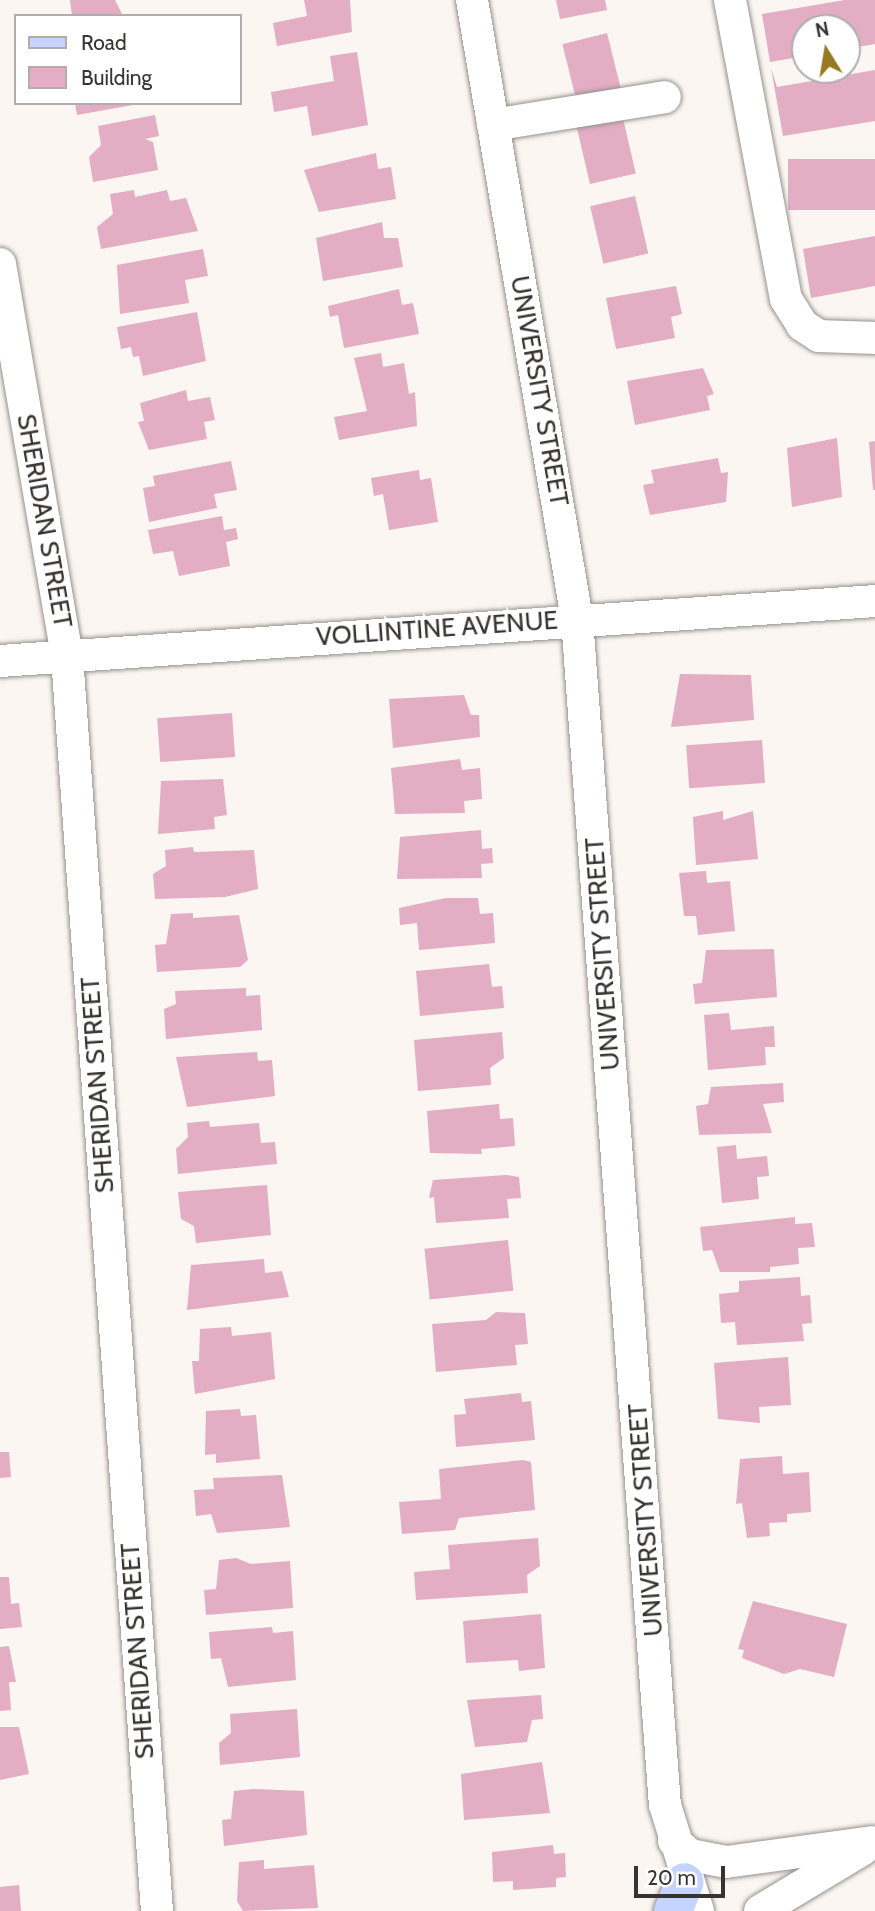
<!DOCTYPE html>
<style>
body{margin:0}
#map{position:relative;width:875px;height:1911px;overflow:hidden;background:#fbf6f1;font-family:Cabin,sans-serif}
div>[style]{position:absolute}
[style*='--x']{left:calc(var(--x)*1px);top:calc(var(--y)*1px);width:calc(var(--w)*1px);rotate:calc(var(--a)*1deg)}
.building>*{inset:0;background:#e3adc4;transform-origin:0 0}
.roads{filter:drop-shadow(0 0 2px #95918c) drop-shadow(0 0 2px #95918c)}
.minor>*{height:32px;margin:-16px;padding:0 16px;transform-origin:16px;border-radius:16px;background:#fff}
.major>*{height:38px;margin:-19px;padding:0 19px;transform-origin:19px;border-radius:19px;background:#c5d4fe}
span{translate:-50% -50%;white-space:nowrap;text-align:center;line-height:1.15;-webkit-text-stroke:7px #fff;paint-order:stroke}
.street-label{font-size:26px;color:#363432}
.legend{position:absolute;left:14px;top:14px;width:228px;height:91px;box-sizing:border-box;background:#fff;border:2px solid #afaead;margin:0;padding:9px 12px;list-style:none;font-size:21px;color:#363432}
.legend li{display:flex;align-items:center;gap:14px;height:35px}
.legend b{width:35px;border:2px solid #afaead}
.north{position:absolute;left:791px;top:14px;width:70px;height:70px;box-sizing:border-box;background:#fff;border:2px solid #afaead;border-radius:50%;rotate:349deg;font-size:19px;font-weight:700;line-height:28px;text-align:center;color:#363432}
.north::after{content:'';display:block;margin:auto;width:24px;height:32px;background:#967920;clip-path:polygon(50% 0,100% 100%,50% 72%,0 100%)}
.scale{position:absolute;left:634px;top:1866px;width:91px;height:32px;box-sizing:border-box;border:4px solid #363432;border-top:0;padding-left:9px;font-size:21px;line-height:24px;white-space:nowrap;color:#363432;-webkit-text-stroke:5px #fff;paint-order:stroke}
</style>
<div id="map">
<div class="building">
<i style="clip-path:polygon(70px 0,115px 0,123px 16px,72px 16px)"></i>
<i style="clip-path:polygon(304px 0,350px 0,352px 32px,277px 46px,273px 23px,307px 16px)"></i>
<i style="clip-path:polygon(556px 0,605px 0,607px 10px,560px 19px)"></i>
<i style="clip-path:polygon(845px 0,875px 0,875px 44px,847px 49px,847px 28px,805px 28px,805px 56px,770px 62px,762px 14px)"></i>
<i style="left:607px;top:33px;width:60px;height:46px;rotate:76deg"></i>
<i style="clip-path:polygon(357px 52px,368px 125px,312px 136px,307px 106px,274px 112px,271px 92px,334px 81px,330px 56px)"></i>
<i style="clip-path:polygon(771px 68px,777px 87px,875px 70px,875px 121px,783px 136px)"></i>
<i style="clip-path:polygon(75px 103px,133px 103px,133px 105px,77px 115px)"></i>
<i style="left:622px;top:114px;width:61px;height:47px;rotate:77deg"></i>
<i style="clip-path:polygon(155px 115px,159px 136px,145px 139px,153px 142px,158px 170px,93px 182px,89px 157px,101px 145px,98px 126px)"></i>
<i style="clip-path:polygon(376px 153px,378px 169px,391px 167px,396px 199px,319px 212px,304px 170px)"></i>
<i style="left:875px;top:159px;width:51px;height:87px;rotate:90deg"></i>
<i style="clip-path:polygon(134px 190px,135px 197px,167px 190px,170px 201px,186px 198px,198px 231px,101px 249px,97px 227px,113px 214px,110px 194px)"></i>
<i style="left:635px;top:196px;width:59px;height:46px;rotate:77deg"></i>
<i style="clip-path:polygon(382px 222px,384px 238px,398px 238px,403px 267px,323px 281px,316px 238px)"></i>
<i style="clip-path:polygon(875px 236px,875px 286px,811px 298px,803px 249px)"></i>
<i style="clip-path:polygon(203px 249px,208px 276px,185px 280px,189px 303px,120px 314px,117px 265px)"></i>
<i style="clip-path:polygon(676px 286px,682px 314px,671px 317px,675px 338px,616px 349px,606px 298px)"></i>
<i style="clip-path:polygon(399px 289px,402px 305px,413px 303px,419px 334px,344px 348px,338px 315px,330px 317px,328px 306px)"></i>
<i style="clip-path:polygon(197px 312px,206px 361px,143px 376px,139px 356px,133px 357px,131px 347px,121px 349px,117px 327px)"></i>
<i style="clip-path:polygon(381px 353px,383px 367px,404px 363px,409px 394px,415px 392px,417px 426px,339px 440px,334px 417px,367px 411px,354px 358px)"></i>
<i style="clip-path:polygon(703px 368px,714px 394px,707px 396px,710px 410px,635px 425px,627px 381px)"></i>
<i style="clip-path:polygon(186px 390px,188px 401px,210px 397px,215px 420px,204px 422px,207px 439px,149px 450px,138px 422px,144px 421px,140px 403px)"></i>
<i style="clip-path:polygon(837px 438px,842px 497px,792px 507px,787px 448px)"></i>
<i style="clip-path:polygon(875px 441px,875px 490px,873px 490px,869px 442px)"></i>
<i style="clip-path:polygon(718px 458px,721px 473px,728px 472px,726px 502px,650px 515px,643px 485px,654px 483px,651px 470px)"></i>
<i style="clip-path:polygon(231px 461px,237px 490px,214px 494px,217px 508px,149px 522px,143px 488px,155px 486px,153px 476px)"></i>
<i style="clip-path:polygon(419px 470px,420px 480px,431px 478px,438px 522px,389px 530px,383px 494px,374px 496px,371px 478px)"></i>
<i style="clip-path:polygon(222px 516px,224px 530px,236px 528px,238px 539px,226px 542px,230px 566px,179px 576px,173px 551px,153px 554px,148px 530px)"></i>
<i style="clip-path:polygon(680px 674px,751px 675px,754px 720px,671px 727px)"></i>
<i style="clip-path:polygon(464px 695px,471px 715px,479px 715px,480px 737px,393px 748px,389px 699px)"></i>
<i style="left:232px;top:713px;width:44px;height:75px;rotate:86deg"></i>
<i style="left:762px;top:740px;width:43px;height:76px;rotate:86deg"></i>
<i style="clip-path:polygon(460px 759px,462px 770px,480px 768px,482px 799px,464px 801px,465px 813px,395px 814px,391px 768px)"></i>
<i style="clip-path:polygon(223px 779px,227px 815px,214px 817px,215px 829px,158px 834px,161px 781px)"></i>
<i style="clip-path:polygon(723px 811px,723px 820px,753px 811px,758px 859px,696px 865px,693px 817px)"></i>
<i style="clip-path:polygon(481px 830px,482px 849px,492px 848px,493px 863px,481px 864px,482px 878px,397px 879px,400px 837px)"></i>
<i style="clip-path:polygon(193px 847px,194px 852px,254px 850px,258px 889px,225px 897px,155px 899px,153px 874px,166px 866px,165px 850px)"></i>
<i style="clip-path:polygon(706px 871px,707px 883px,730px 881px,735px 931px,698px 935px,696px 916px,684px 916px,679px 873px)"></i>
<i style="clip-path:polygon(446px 898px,478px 898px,480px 914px,493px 913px,495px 943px,419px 950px,417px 923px,400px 925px,399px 908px)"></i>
<i style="clip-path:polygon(193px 913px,193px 918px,239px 915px,248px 960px,240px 967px,157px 972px,155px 945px,166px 944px,171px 914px)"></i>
<i style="clip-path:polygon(774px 949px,777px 997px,695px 1004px,693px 984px,702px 983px,706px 950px)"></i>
<i style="clip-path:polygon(489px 964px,492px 987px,502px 986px,504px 1008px,420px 1016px,416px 971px)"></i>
<i style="clip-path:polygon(246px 988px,246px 996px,260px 995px,262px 1030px,166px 1039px,164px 1009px,176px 1004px,175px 991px)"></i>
<i style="clip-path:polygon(729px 1013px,731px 1030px,774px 1026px,775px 1047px,765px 1047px,766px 1065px,708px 1070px,704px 1015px)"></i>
<i style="clip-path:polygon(502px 1032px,504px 1058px,490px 1068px,491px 1085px,418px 1091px,414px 1040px)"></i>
<i style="clip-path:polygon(257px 1052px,258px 1061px,272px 1060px,275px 1096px,187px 1107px,176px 1057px)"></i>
<i style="clip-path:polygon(783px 1083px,784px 1102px,763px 1104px,772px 1133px,699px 1135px,696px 1106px,708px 1104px,711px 1087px)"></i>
<i style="clip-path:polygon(499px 1104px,500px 1119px,513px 1118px,515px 1146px,481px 1149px,482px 1154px,430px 1153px,427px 1111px)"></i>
<i style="clip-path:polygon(209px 1121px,210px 1127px,259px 1123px,261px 1143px,275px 1142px,277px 1164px,178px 1174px,176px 1149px,188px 1137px,187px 1123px)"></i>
<i style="clip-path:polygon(736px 1145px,737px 1159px,767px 1156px,769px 1176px,757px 1177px,759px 1199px,722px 1203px,717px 1147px)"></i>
<i style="clip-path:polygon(506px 1175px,519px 1177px,521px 1198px,507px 1199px,509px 1218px,436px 1223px,434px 1197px,429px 1198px,433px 1180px)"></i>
<i style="clip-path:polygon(267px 1185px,271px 1235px,196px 1243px,194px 1226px,181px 1219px,178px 1192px)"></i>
<i style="clip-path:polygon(795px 1217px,795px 1224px,812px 1223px,815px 1247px,798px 1248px,799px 1264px,770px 1267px,770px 1272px,720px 1272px,712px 1250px,703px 1251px,700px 1227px)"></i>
<i style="left:508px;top:1240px;width:51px;height:84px;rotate:84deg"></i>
<i style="clip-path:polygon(264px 1259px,265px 1273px,282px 1271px,289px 1297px,187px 1310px,191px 1265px)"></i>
<i style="clip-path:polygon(800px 1277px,801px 1296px,810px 1295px,812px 1323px,802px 1324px,804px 1341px,737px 1345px,735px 1322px,721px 1323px,719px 1294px,739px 1292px,739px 1281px)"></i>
<i style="clip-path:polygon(496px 1312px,525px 1313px,528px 1344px,515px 1345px,517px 1365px,436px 1372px,432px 1324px,486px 1320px)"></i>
<i style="clip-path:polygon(231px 1327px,232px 1336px,271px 1332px,275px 1379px,195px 1394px,192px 1361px,199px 1361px,200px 1329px)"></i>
<i style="clip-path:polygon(788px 1357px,791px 1405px,759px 1407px,760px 1423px,718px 1419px,714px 1363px)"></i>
<i style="clip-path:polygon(521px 1393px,522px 1402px,531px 1401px,535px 1440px,456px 1447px,454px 1415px,466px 1414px,464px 1399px)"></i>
<i style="clip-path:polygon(240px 1409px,241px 1416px,256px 1415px,260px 1459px,216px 1463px,216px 1454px,205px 1455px,206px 1411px)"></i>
<i style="clip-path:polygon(0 1452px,9px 1452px,11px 1477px,0 1478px)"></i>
<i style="clip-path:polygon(782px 1456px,783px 1474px,809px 1472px,811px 1512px,787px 1514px,787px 1522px,769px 1523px,770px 1536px,747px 1538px,742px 1503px,736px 1504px,740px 1459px)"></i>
<i style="clip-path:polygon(523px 1460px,531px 1462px,535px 1510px,459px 1518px,455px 1530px,402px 1534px,399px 1502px,441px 1499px,439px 1469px)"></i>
<i style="clip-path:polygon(282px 1475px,290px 1527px,217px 1533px,211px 1514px,196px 1516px,194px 1490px,214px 1489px,213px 1478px)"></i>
<i style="clip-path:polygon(538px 1538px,540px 1566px,527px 1575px,528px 1593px,416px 1600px,414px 1572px,450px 1569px,448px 1545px)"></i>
<i style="clip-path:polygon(236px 1558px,251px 1564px,290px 1561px,293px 1608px,206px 1615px,204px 1590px,216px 1589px,219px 1560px)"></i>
<i style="clip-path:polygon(0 1577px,9px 1577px,11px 1604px,19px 1603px,22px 1627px,0 1629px)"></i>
<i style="clip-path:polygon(753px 1601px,847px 1624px,834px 1677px,800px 1669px,784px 1674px,742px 1658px,744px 1650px,738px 1649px)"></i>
<i style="clip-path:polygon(541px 1614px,545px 1668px,519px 1671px,518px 1660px,466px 1663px,463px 1621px)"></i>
<i style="clip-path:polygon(272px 1627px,273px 1633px,293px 1631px,296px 1680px,228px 1687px,221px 1658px,211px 1659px,209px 1632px)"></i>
<i style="clip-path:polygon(9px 1646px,16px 1682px,9px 1682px,11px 1710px,0 1711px,0 1647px)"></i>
<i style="clip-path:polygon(541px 1695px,543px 1719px,532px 1720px,527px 1742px,475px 1747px,467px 1700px)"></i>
<i style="clip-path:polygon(297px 1709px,300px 1757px,220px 1765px,219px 1743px,231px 1733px,230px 1714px)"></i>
<i style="clip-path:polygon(0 1727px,19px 1727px,29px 1774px,0 1780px)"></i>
<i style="clip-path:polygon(542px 1762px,550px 1813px,464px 1820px,461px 1774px)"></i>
<i style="clip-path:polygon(253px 1789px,304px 1791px,307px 1835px,224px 1846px,222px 1820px,231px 1819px,234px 1791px)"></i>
<i style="clip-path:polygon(553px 1845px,554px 1854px,565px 1853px,566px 1877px,556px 1878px,556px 1887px,513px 1890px,513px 1881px,493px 1882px,492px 1852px)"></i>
<i style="clip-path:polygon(264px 1860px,264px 1869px,314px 1865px,318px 1908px,243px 1911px,237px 1901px,239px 1862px)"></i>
<i style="clip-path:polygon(19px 1885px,21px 1911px,0 1911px,0 1887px)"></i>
</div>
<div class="roads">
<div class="minor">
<i style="--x:472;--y:0;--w:628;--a:80.37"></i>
<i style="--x:577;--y:619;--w:1189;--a:85.76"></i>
<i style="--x:665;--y:1805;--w:111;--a:72.7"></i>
<i style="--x:730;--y:0;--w:304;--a:79.4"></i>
<i style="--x:786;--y:299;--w:31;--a:58"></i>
<i style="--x:802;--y:325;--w:20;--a:33"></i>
<i style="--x:819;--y:336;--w:56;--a:2"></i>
<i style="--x:493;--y:125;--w:174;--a:-9.2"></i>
<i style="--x:0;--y:264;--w:398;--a:80.3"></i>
<i style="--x:67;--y:656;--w:1258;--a:85.9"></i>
<i style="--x:0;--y:661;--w:877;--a:-3.92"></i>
<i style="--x:674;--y:1841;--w:21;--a:41"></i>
<i style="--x:690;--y:1855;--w:37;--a:11"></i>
<i style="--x:726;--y:1862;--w:148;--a:-7.7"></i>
<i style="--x:760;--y:1911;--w:120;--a:-31"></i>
</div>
<div class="major">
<i style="--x:673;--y:1911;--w:31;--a:-68"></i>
</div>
</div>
<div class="street-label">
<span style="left:539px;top:391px;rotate:80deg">UNIVERSITY STREET</span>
<span style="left:44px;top:521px;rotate:80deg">SHERIDAN STREET</span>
<span style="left:437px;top:629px;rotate:-4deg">VOLLINTINE AVENUE</span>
<span style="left:603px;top:954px;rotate:-94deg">UNIVERSITY STREET</span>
<span style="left:98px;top:1085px;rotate:-94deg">SHERIDAN STREET</span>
<span style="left:646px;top:1520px;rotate:-94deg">UNIVERSITY STREET</span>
<span style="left:138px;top:1651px;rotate:-94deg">SHERIDAN STREET</span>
</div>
<ul class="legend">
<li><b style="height:9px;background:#c5d4fe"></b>Road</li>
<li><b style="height:19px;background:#e3adc4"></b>Building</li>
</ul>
<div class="north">N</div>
<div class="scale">20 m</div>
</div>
